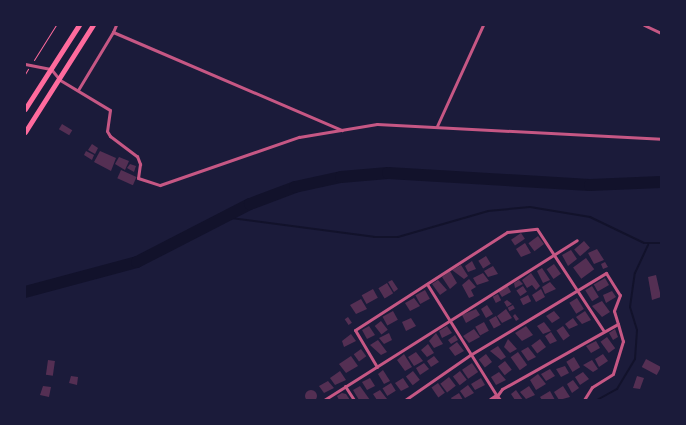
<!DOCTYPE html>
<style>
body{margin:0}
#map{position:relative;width:686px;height:425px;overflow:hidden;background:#1b1b3a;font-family:Barlow,sans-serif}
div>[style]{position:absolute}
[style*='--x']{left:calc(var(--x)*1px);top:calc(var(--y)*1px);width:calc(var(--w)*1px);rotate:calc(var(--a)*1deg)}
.stream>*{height:2px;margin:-1px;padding:0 1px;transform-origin:1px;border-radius:1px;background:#12122b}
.river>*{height:12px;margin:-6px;padding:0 6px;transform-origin:6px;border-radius:6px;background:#12122b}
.building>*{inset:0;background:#542f53;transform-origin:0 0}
.round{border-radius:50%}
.path>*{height:1px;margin:-0.5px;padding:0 0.5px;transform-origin:0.5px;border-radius:0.5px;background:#ff6b9d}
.minor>*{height:3px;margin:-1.5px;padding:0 1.5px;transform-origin:1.5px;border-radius:1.5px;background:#c65784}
.tertiary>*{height:3.5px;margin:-1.75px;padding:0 1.75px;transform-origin:1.75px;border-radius:1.75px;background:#c65784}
.trunk>*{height:5px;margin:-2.5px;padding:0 2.5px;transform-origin:2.5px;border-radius:2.5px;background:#ff6b9d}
span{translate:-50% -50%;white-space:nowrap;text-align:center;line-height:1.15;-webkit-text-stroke:4px #1b1b3a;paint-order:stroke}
.frame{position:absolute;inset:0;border:26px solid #1b1b3a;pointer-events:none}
</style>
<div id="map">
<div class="stream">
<i style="--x:223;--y:217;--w:152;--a:7.5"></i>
<i style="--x:374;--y:237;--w:24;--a:0"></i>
<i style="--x:398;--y:237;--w:94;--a:-16.1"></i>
<i style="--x:488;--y:211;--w:42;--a:-5.4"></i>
<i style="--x:530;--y:207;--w:61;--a:9.5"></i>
<i style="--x:590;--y:217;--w:60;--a:25.7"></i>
<i style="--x:644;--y:243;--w:17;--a:0"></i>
<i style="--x:597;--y:400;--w:23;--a:-29"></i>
<i style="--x:617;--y:389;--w:35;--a:-59"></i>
<i style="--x:635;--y:359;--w:29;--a:-86"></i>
<i style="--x:637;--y:330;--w:24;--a:-107"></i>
<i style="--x:630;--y:307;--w:34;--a:-82"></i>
<i style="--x:635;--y:273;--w:31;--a:-65"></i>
</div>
<div class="river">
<i style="--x:25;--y:292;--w:116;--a:-15"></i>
<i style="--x:137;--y:262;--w:127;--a:-27.2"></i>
<i style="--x:250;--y:204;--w:48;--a:-20.7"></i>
<i style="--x:295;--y:187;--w:47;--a:-12.3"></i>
<i style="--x:341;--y:177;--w:47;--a:-4.9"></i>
<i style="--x:388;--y:173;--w:202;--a:3.4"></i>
<i style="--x:590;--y:185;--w:71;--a:-2.4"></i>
</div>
<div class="building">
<i style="left:62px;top:124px;width:12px;height:6px;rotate:31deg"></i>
<i style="clip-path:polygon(92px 144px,98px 148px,95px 154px,88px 150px)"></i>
<i style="clip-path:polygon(86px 151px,94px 155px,92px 160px,84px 155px)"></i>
<i style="clip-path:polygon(100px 151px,116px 158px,111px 171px,94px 162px)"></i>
<i style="clip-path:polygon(119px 157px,129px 161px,125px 170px,115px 164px)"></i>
<i style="clip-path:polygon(130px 164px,136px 166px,134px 172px,127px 168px)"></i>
<i style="left:121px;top:170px;width:17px;height:9px;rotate:24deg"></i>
<i style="left:521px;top:233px;width:7px;height:12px;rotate:56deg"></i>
<i style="left:538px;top:236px;width:10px;height:12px;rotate:53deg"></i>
<i style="left:584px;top:241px;width:9px;height:13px;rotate:49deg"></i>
<i style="clip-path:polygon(525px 243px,531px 253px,521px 257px,516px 249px)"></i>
<i style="clip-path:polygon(597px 249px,604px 260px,594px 264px,588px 253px)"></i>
<i style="clip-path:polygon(571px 250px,577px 259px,568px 266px,562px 255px)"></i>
<i style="left:486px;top:256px;width:9px;height:9px;rotate:58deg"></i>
<i style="left:586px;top:258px;width:14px;height:16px;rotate:54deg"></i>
<i style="clip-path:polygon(472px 261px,476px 269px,468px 272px,465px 266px)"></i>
<i style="clip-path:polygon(605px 262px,608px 267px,603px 269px,601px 264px)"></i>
<i style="left:554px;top:264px;width:12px;height:9px;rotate:55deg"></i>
<i style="clip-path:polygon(461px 265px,468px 276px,464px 279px,452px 270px)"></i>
<i style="clip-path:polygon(493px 266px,498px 274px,488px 277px,484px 271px)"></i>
<i style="clip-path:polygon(542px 268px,550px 280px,543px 283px,537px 271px)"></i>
<i style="clip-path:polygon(450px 271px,457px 283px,450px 289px,442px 277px)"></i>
<i style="clip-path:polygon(483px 273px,489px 281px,477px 285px,473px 278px)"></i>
<i style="clip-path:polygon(531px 273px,540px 286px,536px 290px,532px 285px,527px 288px,522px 280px)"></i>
<i style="clip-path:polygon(656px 275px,661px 297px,652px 300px,648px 277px)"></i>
<i style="left:605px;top:278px;width:8px;height:13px;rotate:60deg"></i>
<i style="clip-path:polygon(469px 279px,476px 287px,471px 290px,474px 296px,469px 298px,462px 285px)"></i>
<i style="clip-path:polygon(392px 280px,398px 289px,394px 292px,388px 282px)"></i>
<i style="clip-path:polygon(438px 280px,447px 290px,440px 295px,432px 284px)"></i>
<i style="clip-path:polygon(519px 280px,523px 284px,515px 288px,514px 283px)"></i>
<i style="clip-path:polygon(550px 282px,556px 289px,545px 294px,542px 287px)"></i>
<i style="left:387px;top:283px;width:12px;height:10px;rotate:59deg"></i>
<i style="clip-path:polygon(507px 285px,511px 292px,502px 297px,498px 291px)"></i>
<i style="left:523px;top:286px;width:7px;height:8px;rotate:56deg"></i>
<i style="left:592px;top:286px;width:13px;height:8px;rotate:58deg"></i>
<i style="left:373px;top:289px;width:10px;height:13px;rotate:61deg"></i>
<i style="clip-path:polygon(541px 289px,545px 297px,536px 302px,532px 295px)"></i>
<i style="left:425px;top:290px;width:10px;height:11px;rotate:61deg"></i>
<i style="clip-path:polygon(612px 291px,616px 297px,606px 303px,603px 295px)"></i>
<i style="left:498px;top:294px;width:7px;height:6px;rotate:63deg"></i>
<i style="left:528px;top:295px;width:7px;height:9px;rotate:63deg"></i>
<i style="clip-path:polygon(414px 298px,420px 306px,410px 311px,405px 303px)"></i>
<i style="left:577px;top:298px;width:13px;height:9px;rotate:58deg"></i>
<i style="clip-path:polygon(361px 299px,367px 309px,356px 314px,350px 305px)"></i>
<i style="clip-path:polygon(507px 300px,512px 304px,507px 307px,504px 302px)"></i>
<i style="clip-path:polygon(602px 301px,610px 312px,602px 317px,592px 306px)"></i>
<i style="clip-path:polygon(487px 305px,493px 314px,486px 318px,481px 309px)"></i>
<i style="left:513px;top:305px;width:4px;height:6px;rotate:63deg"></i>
<i style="clip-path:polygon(476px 309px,480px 315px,466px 323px,462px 315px)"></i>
<i style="clip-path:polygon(506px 309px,512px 318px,502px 323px,497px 316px)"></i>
<i style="left:393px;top:311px;width:10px;height:12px;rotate:61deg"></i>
<i style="clip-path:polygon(554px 311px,560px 318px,552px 323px,546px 316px)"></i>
<i style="clip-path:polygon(585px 311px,591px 320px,582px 324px,576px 317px)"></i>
<i style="clip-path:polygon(515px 314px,519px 319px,516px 321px,513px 316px)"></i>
<i style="left:496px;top:316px;width:10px;height:8px;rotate:61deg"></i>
<i style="left:348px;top:317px;width:7px;height:4px;rotate:56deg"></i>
<i style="clip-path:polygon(411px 318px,416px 326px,406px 331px,402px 322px)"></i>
<i style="clip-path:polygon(573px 318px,578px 325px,569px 329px,565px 324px)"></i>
<i style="left:381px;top:321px;width:11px;height:8px;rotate:52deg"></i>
<i style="left:484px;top:322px;width:10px;height:10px;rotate:61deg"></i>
<i style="clip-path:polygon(544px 322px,551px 331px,543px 334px,537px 326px)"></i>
<i style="clip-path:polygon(369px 326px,375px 335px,367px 339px,362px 330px)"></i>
<i style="clip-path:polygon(447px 326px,452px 333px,442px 338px,439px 331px)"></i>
<i style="clip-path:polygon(526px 326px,533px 335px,522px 341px,515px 333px)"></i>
<i style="left:563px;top:326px;width:12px;height:8px;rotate:55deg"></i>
<i style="clip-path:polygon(474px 329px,480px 337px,469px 343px,463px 336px)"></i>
<i style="clip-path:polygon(615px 329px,618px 337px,613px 340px,609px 333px)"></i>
<i style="clip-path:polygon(551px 332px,557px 341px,550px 344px,545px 336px)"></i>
<i style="clip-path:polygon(389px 333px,392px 340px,384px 344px,379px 338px)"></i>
<i style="clip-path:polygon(436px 333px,443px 344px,434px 348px,429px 341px)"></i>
<i style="clip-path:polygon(351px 334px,356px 341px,344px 347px,342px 341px)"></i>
<i style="clip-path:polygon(455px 335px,458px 340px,451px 344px,448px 340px)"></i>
<i style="left:607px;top:337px;width:14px;height:8px;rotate:54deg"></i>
<i style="clip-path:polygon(508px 339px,517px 349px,510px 353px,504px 347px)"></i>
<i style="left:540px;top:339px;width:10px;height:11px;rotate:53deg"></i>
<i style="clip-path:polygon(378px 340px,387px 352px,381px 355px,370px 345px)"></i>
<i style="clip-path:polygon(596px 341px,600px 348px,591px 353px,586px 346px)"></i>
<i style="clip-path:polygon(457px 342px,464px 351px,455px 356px,449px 348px)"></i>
<i style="clip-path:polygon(428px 344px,434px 353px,427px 357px,421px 350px)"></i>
<i style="clip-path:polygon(498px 346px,506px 357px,501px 360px,490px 351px)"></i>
<i style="clip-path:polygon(528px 347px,536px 357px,528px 361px,521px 351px)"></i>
<i style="left:361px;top:349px;width:9px;height:9px;rotate:54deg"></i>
<i style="clip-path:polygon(416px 352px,423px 361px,414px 366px,408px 357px)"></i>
<i style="left:518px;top:352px;width:16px;height:9px;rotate:55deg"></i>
<i style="clip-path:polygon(404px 354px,412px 367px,405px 371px,397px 360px)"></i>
<i style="left:486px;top:354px;width:10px;height:9px;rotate:53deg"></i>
<i style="clip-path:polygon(603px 354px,608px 361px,599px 367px,595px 359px)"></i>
<i style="clip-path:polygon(351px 356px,358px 366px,346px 373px,339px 364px)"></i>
<i style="clip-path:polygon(434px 356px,439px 362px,431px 367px,427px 361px)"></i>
<i style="left:574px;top:357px;width:12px;height:9px;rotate:59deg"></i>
<i style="left:646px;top:359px;width:17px;height:9px;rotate:28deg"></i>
<i style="left:48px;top:360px;width:7px;height:15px;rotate:8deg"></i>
<i style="clip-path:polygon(592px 360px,598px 369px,593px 372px,583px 365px)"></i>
<i style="left:505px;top:361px;width:11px;height:9px;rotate:52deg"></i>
<i style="clip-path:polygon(424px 363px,429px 369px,420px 375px,416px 368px)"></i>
<i style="left:472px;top:363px;width:11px;height:12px;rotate:56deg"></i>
<i style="clip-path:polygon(565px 366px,569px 373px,561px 377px,556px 369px)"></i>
<i style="clip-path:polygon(550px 369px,555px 376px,546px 381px,541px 374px)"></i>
<i style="clip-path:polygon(383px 370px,390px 381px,384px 384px,378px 374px)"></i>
<i style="clip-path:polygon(340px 371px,346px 380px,335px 385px,330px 378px)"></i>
<i style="left:413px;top:371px;width:11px;height:9px;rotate:52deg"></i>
<i style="left:460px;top:371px;width:11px;height:9px;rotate:52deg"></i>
<i style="clip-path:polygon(499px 372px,506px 380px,496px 385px,491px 377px)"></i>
<i style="clip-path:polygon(583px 372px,589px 379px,580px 385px,575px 377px)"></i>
<i style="clip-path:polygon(538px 374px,546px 384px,536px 390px,530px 380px)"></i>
<i style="clip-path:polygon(71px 376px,78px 377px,77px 385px,69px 383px)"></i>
<i style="clip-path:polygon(637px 376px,644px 378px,640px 389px,633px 388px)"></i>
<i style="left:449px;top:377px;width:11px;height:11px;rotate:52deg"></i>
<i style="clip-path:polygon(370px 378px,375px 386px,367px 390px,362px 382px)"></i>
<i style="clip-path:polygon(403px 378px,409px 387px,401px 391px,395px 383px)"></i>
<i style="clip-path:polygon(481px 378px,485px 385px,475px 390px,471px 384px)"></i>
<i style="clip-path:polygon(573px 380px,579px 388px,572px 393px,567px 384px)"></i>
<i style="clip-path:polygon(328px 381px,334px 388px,324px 393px,319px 386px)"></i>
<i style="left:391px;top:383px;width:9px;height:10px;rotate:58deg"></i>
<i style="left:438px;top:383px;width:12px;height:8px;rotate:55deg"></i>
<i style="clip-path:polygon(468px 385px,474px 393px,465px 398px,460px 391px)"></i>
<i style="clip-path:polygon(43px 386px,51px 387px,49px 397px,40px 395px)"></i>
<i style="clip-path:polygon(360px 386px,370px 400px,359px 400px,353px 390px)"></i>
<i style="clip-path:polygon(529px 386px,535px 395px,526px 399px,520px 392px)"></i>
<i style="clip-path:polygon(563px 386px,570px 397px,559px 400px,554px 392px)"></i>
<i style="clip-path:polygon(380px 390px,387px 399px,377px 400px,373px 394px)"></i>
<i style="clip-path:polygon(516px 390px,523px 400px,515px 400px,511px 394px)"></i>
<i class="round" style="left:305px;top:390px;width:12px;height:12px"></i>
<i style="clip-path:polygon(550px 391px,555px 400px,542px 400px,540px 397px)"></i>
<i style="clip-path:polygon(342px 393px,346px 394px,350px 400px,339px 400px,337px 396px)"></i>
<i style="clip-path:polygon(459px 393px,463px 400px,452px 400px,451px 398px)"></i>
</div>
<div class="path">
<i style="--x:34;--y:60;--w:41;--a:-57.8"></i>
<i style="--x:25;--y:74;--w:6;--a:-59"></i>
</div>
<div class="minor">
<i style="--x:116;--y:25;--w:8;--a:113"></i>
<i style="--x:113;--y:32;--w:249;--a:23.2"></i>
<i style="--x:644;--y:25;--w:19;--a:25"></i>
<i style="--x:25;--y:64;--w:26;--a:11"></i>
<i style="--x:51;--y:69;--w:14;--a:51"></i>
<i style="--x:60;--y:80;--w:58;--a:31"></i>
<i style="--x:110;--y:110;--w:21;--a:98"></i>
<i style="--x:107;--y:131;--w:6;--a:59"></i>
<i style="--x:110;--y:136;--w:34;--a:37"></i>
<i style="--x:137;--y:156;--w:9;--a:69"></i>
<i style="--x:140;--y:164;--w:14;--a:98"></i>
<i style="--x:138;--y:178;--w:23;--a:18"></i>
<i style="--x:160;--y:185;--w:147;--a:-19.1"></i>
<i style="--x:299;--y:137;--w:79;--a:-9.5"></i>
<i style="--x:377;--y:124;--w:284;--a:3"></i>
<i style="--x:78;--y:90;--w:68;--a:-58.9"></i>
<i style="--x:437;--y:126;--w:111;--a:-65.5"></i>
<i style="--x:427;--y:284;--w:132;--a:58"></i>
<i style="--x:377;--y:367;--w:43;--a:-120.7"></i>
<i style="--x:355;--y:330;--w:181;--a:-32.8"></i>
<i style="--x:507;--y:232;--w:30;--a:-6"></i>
<i style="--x:537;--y:229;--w:121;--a:56.8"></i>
<i style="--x:345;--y:386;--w:17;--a:57"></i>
<i style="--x:497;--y:396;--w:9;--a:-54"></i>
<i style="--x:502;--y:389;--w:133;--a:-29.3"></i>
<i style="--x:618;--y:324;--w:18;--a:74"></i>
<i style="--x:623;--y:341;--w:34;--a:107"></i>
<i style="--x:613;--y:374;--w:25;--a:148"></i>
<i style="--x:592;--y:387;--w:15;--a:122"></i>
<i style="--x:324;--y:400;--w:299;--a:-32.3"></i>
<i style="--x:405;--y:400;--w:79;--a:-34.7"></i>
<i style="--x:470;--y:355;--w:159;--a:-31.1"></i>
<i style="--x:606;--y:273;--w:26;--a:58"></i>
<i style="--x:620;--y:295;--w:17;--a:111"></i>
<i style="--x:614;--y:311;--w:14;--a:73"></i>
</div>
<div class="tertiary">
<i style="--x:491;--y:400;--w:7;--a:-34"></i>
<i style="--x:497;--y:396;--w:5;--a:53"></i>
</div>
<div class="trunk">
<i style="--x:25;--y:109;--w:100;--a:-57.3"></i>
<i style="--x:25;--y:132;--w:127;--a:-57.6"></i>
</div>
<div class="frame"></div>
</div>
